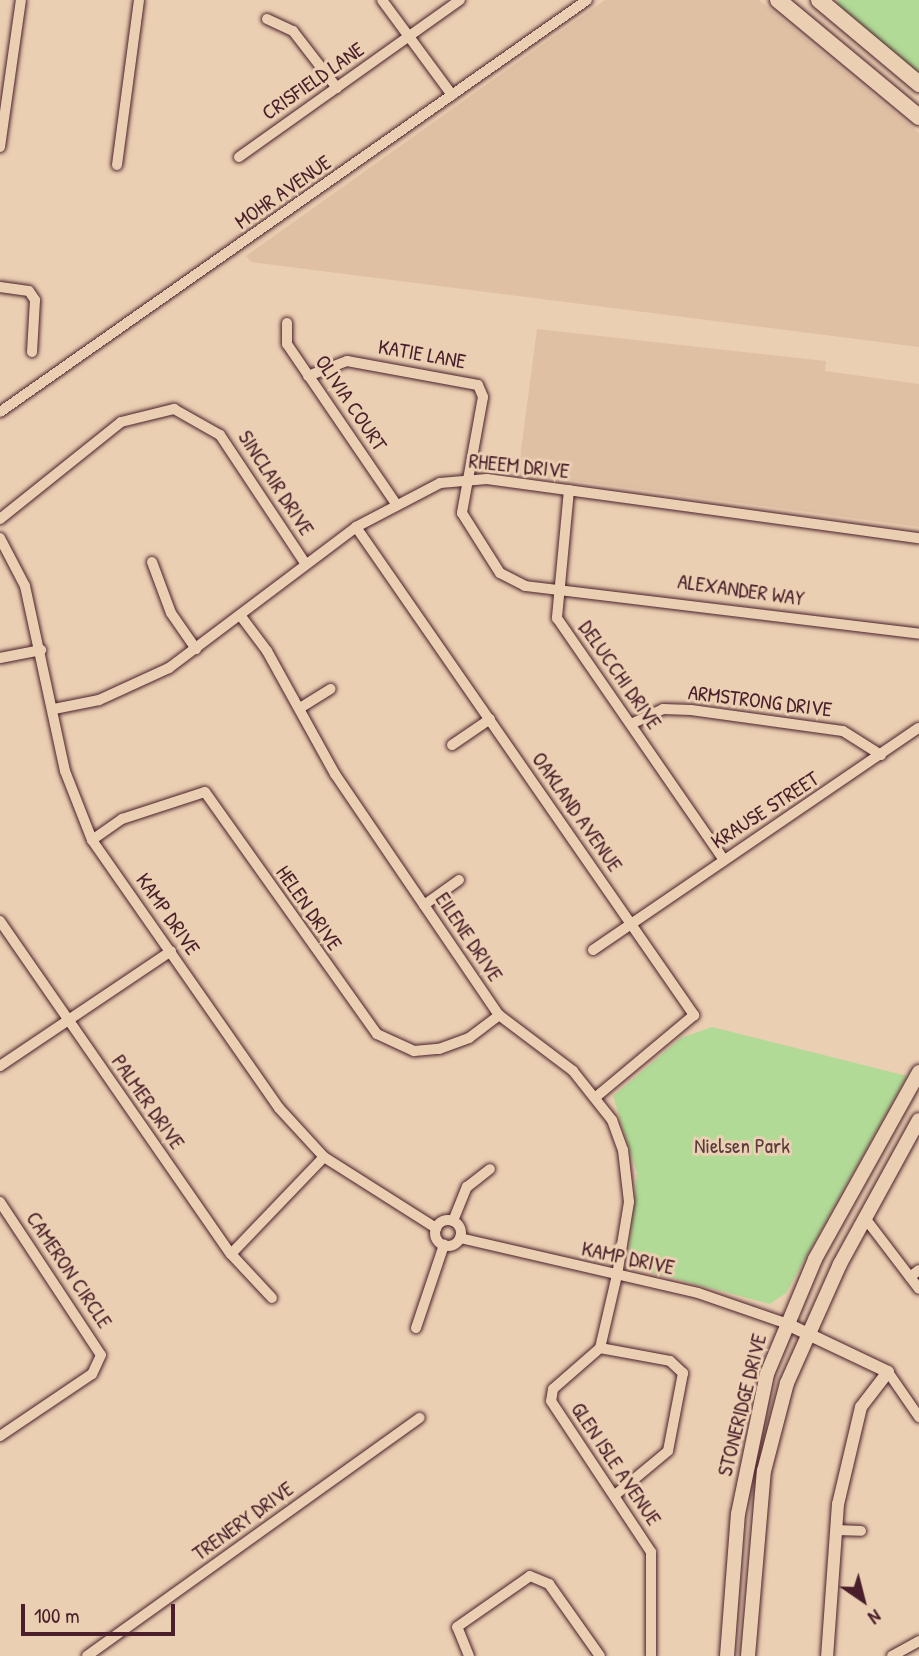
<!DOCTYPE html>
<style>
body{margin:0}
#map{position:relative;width:919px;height:1656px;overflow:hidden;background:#ebcfb2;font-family:"Patrick Hand",sans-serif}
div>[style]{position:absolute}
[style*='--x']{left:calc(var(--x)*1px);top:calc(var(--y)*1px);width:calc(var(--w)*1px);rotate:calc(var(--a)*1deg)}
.built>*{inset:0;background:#e0c0a3}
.green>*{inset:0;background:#b1da96}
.roads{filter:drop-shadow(0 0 2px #4a1f2b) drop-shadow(0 0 2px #4a1f2b)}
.minor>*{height:10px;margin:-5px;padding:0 5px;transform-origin:5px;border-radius:5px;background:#ebcfb2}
.minor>.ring{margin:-5px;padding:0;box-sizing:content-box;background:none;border:10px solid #ebcfb2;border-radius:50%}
.tertiary>*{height:12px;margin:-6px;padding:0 6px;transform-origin:6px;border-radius:6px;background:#ebcfb2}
.secondary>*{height:14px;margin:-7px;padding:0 7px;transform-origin:7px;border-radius:7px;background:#ebcfb2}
.primary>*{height:16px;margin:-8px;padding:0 8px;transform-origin:8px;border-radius:8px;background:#ebcfb2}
span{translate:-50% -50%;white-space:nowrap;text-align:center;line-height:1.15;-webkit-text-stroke:6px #ebcfb2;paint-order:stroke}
.street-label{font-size:21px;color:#4a1f2b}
.park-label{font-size:21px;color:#593b3b}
.north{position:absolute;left:828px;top:1565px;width:70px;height:70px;-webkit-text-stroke:5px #ebcfb2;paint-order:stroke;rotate:145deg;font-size:19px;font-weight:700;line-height:28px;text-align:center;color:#4a1f2b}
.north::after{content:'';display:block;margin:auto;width:24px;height:32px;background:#4a1f2b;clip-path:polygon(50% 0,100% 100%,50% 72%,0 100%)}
.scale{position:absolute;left:21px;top:1604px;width:154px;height:32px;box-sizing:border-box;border:4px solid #4a1f2b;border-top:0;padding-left:9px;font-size:21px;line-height:24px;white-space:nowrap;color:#4a1f2b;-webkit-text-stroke:5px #ebcfb2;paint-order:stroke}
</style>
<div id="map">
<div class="built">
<i style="clip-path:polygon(605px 0,759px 0,919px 133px,919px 347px,251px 262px,246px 256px)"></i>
<i style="clip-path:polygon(537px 329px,826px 361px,825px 371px,919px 384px,919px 527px,518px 473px)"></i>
</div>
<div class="green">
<i style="clip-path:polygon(839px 0,919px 0,919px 78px,834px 7px)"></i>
<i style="clip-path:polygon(712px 1027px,907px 1076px,786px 1293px,770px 1304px,639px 1269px,629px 1254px,637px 1173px,613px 1096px,681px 1038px)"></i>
</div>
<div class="roads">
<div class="minor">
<i style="--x:382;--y:0;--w:118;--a:53.6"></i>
<i style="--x:267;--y:19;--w:29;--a:25"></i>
<i style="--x:293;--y:31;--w:72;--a:52.3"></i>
<i style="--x:0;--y:147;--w:148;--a:-81.9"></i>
<i style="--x:239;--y:157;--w:271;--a:-35.4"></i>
<i style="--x:117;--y:165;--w:166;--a:-82.4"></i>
<i style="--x:0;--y:287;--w:29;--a:8"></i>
<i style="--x:29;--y:291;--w:11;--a:56"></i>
<i style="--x:35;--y:300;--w:52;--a:93.3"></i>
<i style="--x:287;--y:323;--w:21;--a:90"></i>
<i style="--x:287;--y:344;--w:190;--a:55.7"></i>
<i style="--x:308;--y:376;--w:42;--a:-21"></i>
<i style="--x:347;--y:361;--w:133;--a:10.4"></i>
<i style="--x:478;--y:385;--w:13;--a:67"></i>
<i style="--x:483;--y:397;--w:118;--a:100.3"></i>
<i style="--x:462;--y:513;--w:71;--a:57.7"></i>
<i style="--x:500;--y:573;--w:28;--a:27"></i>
<i style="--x:525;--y:586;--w:397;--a:6.9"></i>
<i style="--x:0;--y:412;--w:717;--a:-35.06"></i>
<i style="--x:569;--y:490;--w:129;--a:95.4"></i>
<i style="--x:557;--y:618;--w:293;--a:55.4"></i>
<i style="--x:0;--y:519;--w:155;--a:-38.7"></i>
<i style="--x:121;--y:422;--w:55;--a:-13.8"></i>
<i style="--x:174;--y:409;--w:53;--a:29.5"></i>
<i style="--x:220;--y:435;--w:154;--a:56.4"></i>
<i style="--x:356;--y:527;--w:594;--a:55.29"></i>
<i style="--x:694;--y:1015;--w:126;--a:140.1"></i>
<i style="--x:0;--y:538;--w:54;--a:62.5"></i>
<i style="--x:25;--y:586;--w:189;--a:77.8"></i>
<i style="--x:65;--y:771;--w:74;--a:68.6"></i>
<i style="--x:92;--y:840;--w:327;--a:55.1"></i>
<i style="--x:279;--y:1108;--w:67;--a:47.4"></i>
<i style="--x:324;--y:1157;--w:133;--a:32.4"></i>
<i style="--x:152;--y:562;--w:54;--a:69.6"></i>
<i style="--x:171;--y:613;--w:44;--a:55.2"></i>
<i style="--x:240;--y:615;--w:45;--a:53.1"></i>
<i style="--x:267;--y:651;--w:141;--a:61.1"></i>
<i style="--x:335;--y:774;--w:292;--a:55.8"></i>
<i style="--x:499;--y:1015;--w:93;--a:37.1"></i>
<i style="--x:573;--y:1071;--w:63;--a:51.5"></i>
<i style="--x:612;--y:1120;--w:32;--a:70"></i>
<i style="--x:623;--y:1150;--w:52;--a:83.4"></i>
<i style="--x:629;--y:1202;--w:74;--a:99.3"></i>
<i style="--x:617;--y:1275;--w:75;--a:103.1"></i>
<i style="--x:600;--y:1348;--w:62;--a:138.9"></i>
<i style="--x:553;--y:1389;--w:12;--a:99"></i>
<i style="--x:551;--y:1401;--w:181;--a:56.5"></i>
<i style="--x:651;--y:1552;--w:104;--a:90"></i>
<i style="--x:0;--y:658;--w:42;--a:-11"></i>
<i style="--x:300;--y:708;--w:36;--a:-32"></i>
<i style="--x:54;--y:709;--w:46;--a:-11.3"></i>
<i style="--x:99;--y:700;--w:77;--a:-24.6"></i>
<i style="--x:169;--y:668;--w:234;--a:-37"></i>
<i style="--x:356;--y:527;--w:95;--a:-27.6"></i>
<i style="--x:440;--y:483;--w:47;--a:-4.9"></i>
<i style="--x:487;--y:479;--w:436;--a:7.8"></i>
<i style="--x:631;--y:724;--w:35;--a:-25"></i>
<i style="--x:663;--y:709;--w:28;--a:2"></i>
<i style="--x:691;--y:710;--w:153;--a:7.9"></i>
<i style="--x:843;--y:731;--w:45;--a:32.3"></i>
<i style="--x:452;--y:745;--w:46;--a:-34.4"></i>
<i style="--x:92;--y:840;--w:37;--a:-35"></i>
<i style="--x:122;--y:819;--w:87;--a:-18"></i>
<i style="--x:205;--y:792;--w:297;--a:54.6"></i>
<i style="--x:377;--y:1034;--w:41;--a:24.7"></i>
<i style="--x:414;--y:1051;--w:25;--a:-5"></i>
<i style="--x:439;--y:1049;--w:32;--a:-20"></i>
<i style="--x:469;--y:1038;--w:38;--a:-37"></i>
<i style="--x:424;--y:905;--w:43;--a:-35.5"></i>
<i style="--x:0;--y:921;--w:405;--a:55.3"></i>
<i style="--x:231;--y:1254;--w:60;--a:47"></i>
<i style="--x:593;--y:950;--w:394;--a:-34.3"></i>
<i style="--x:0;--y:1066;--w:206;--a:-33.9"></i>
<i style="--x:0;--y:1202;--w:183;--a:56.6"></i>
<i style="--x:101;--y:1355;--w:21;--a:115"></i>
<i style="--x:92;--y:1374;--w:111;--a:146"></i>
<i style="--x:865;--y:1218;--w:89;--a:52.7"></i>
<i class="ring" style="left:435px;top:1220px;width:16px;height:16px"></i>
<i style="--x:453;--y:1221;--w:37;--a:-68"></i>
<i style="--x:467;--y:1187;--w:29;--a:-38"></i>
<i style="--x:460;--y:1238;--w:244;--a:13"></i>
<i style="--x:698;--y:1293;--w:92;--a:19"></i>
<i style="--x:231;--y:1254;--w:134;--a:-46.2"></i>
<i style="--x:910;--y:1277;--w:11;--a:-38"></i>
<i style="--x:416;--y:1328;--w:88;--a:-71.4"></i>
<i style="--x:600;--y:1348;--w:71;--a:10.5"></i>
<i style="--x:670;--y:1361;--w:18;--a:43"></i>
<i style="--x:683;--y:1373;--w:79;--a:100.9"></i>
<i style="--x:668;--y:1451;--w:69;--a:140.3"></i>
<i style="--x:888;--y:1372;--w:55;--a:55.4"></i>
<i style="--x:836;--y:1530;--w:25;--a:2"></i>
<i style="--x:87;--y:1656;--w:409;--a:-35.6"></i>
<i style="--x:469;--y:1656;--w:31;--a:-112"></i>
<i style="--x:457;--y:1627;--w:89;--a:-34.9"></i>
<i style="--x:530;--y:1576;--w:21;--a:23"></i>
<i style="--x:549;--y:1584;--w:88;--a:54.7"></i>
<i style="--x:892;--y:1656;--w:31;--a:-29"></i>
</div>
<div class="tertiary">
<i style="--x:785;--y:1323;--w:114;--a:25.4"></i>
<i style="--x:888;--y:1372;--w:44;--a:127.6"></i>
<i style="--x:861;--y:1407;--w:100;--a:103.3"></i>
<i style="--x:838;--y:1504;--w:152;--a:94.1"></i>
</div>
<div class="secondary">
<i style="--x:727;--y:1656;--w:142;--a:-85.6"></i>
<i style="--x:738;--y:1514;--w:143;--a:-78.3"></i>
<i style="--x:767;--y:1374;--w:125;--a:-67.3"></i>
<i style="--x:815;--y:1259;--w:214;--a:-60.9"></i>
<i style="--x:748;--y:1656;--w:186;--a:-85.1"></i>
<i style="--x:764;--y:1471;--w:91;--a:-75.4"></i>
<i style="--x:787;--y:1383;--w:130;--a:-66"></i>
<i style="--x:840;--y:1264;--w:164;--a:-61.3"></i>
</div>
<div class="primary">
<i style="--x:778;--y:0;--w:183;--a:39.7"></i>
<i style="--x:819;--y:0;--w:131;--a:40"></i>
</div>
</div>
<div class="street-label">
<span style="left:313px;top:81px;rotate:-35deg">CRISFIELD LANE</span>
<span style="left:283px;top:192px;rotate:-35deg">MOHR AVENUE</span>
<span style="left:422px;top:354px;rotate:10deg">KATIE LANE</span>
<span style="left:351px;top:403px;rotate:56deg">OLIVIA COURT</span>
<span style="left:519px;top:466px;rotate:6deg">RHEEM DRIVE</span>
<span style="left:276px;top:483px;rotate:57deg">SINCLAIR DRIVE</span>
<span style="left:741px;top:590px;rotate:8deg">ALEXANDER WAY</span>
<span style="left:620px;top:675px;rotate:55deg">DELUCCHI DRIVE</span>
<span style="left:760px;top:701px;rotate:7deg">ARMSTRONG DRIVE</span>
<span style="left:765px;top:810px;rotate:-33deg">KRAUSE STREET</span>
<span style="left:577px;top:812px;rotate:55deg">OAKLAND AVENUE</span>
<span style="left:309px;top:908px;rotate:55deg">HELEN DRIVE</span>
<span style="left:168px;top:914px;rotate:55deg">KAMP DRIVE</span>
<span style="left:469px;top:937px;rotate:56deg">EILENE DRIVE</span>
<span style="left:148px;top:1102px;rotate:55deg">PALMER DRIVE</span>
<span style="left:628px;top:1258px;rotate:12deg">KAMP DRIVE</span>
<span style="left:69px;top:1270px;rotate:56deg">CAMERON CIRCLE</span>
<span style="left:742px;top:1405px;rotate:-76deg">STONERIDGE DRIVE</span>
<span style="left:616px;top:1464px;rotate:56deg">GLEN ISLE AVENUE</span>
<span style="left:243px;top:1521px;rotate:-36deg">TRENERY DRIVE</span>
</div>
<div class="park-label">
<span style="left:742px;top:1146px">Nielsen Park</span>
</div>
<div class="north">N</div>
<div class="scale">100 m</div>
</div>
